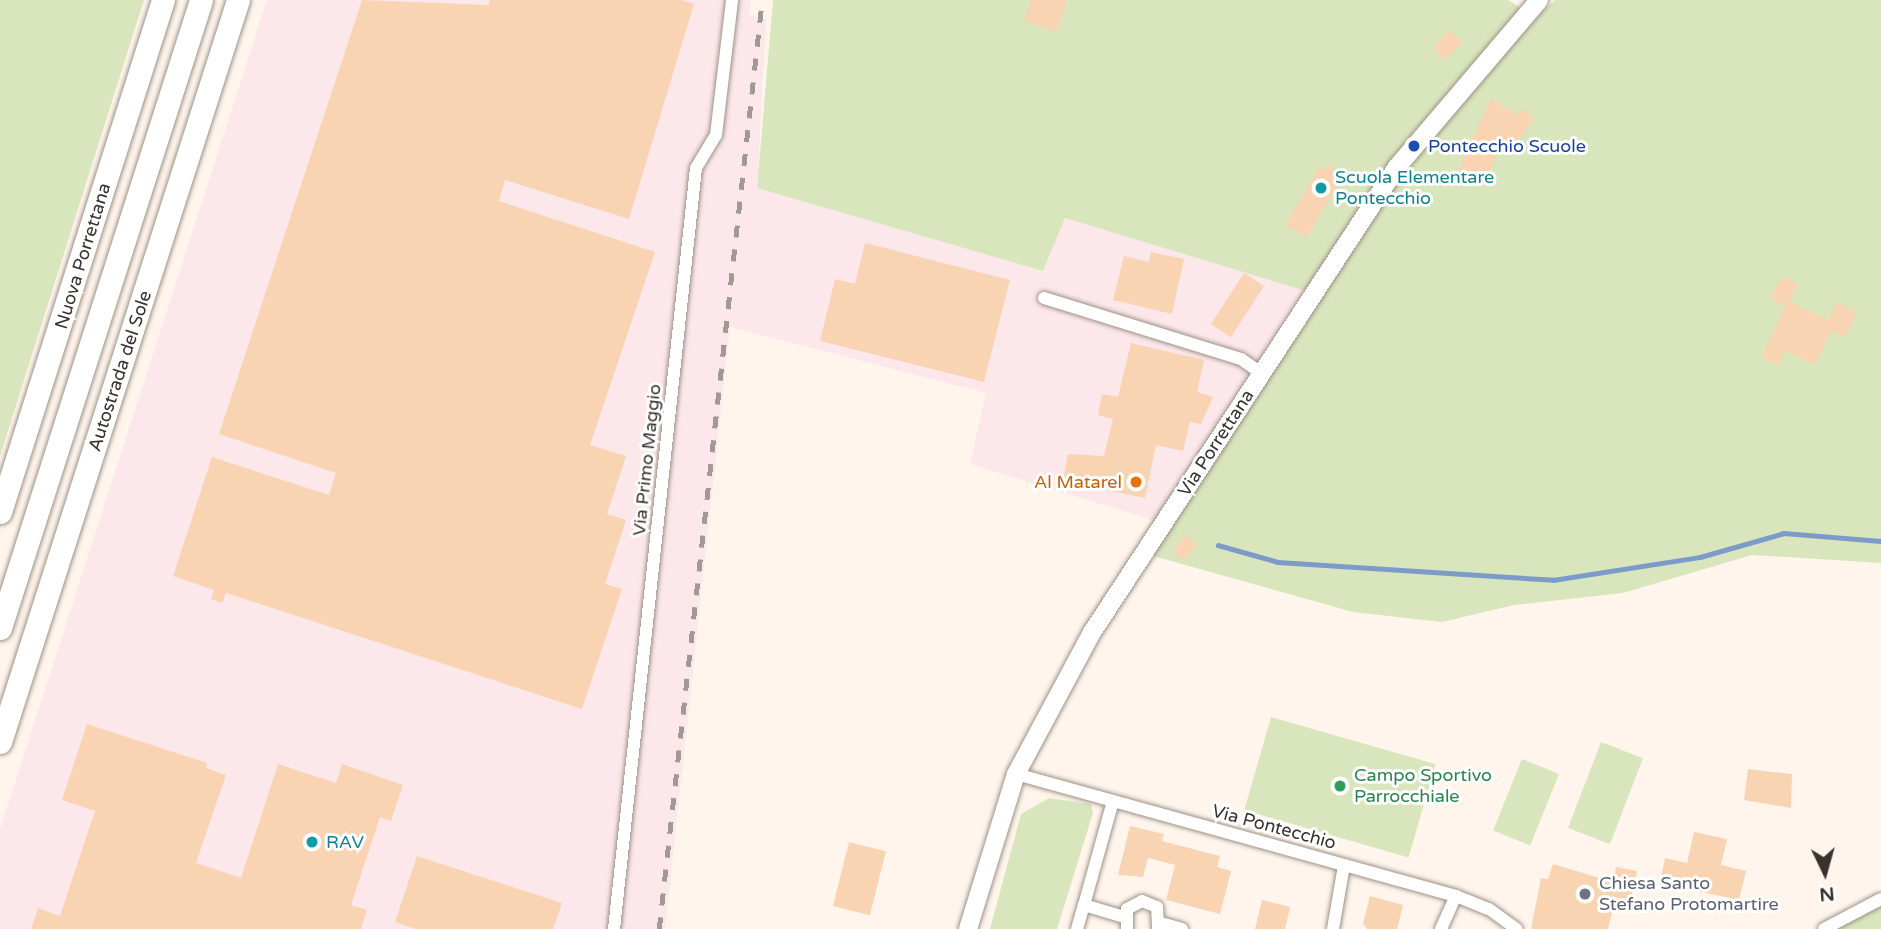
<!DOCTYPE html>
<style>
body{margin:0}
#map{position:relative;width:1881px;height:929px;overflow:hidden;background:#fff5ec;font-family:"Varela Round",sans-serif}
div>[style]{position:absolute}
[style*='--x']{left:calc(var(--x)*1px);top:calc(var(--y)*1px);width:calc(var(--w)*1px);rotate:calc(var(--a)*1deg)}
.industrial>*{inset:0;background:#fce7ea}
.green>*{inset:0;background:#d9e6bd;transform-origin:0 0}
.stream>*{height:4.5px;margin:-2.25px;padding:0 2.25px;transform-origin:2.25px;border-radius:2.25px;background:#7d9bc8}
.building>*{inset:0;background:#f9d4b3;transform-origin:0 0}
.roads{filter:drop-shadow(0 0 2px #9d9287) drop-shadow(0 0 2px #9d9287)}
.street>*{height:12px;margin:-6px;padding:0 6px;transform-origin:6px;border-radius:6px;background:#fff}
.secondary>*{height:18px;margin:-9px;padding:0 9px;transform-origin:9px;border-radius:9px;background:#fff}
.highway>*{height:23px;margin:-11.5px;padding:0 11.5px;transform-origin:11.5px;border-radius:11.5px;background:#fff}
.rail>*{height:4.5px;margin-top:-2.25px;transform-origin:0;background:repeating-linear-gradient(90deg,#a19993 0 12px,transparent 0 24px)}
.dots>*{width:19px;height:19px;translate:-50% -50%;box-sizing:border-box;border:4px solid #fff;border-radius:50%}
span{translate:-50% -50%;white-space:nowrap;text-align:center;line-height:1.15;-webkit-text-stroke:6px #fff;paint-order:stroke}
.transit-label{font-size:18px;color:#164399}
.left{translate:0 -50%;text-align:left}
.culture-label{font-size:18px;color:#0d838f}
.street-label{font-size:18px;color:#37322e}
.food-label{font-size:18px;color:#c56008}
.right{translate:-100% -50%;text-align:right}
.leisure-label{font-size:18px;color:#27864d}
.worship-label{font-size:18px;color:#5b616d}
.north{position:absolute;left:1790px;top:838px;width:70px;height:70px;-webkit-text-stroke:5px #fff;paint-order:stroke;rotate:175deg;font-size:19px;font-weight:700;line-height:28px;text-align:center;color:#37322e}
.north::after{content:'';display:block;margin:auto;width:24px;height:32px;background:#37322e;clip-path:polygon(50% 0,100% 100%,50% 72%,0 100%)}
</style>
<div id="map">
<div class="industrial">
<i style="clip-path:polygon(267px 0,751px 0,749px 15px,766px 19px,757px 188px,1043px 271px,1065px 218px,1309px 292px,1153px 520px,970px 464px,986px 393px,730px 327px,665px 929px,0 929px,0 829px)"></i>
</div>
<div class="green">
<i style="clip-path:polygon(0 0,144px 0,0 456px)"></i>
<i style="clip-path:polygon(773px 0,1508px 0,1536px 18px,1555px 0,1881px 0,1881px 563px,1752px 555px,1623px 593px,1514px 605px,1442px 622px,1353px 612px,1139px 552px,1153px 520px,1309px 292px,1065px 218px,1043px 271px,757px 188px)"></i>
<i style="left:1271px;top:717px;width:171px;height:97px;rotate:16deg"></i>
<i style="left:1601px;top:742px;width:45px;height:92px;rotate:21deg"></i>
<i style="left:1522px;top:759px;width:40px;height:77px;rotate:22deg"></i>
<i style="clip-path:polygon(1049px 798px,1091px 804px,1093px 813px,1057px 929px,990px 929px,1021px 814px)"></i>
<i style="clip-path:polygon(1881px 902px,1881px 929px,1838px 929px,1836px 924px)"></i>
</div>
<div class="stream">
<i style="--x:1218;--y:545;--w:62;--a:15.8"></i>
<i style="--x:1278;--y:562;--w:276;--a:3.7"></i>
<i style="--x:1553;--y:580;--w:149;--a:-8.9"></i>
<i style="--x:1700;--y:557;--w:87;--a:-15.9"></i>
<i style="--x:1784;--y:533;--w:97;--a:4.7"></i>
</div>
<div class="building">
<i style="clip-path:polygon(362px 0,489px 5px,489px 0,681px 0,694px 4px,629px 219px,505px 180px,499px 201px,655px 252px,590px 445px,626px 456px,607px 514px,626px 520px,605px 584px,622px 589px,582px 709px,226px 593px,222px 603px,211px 599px,214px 590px,173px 576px,212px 457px,329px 495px,336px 473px,219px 434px)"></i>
<i style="clip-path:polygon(1031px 0,1067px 0,1056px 32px,1024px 20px)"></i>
<i style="left:1450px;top:30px;width:18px;height:25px;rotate:45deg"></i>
<i style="clip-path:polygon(1491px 98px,1518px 115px,1523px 109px,1535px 117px,1512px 151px,1502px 147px,1487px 175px,1476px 170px,1472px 178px,1458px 172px)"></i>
<i style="clip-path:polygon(1328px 164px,1344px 174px,1307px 237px,1285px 225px,1319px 167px,1324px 170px)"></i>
<i style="clip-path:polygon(865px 243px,1010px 280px,984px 382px,820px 341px,835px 279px,855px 284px)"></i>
<i style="clip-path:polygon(1151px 252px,1184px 259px,1172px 314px,1113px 300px,1124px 256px,1149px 262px)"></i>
<i style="left:1244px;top:273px;width:24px;height:61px;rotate:33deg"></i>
<i style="clip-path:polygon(1783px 277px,1799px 284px,1790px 302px,1829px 320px,1837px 302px,1857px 312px,1845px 337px,1831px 331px,1815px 365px,1785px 351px,1779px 365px,1762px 357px,1785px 306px,1770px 298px)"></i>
<i style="clip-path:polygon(1131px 343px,1204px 360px,1197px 392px,1213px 397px,1201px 424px,1190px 422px,1183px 451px,1156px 445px,1145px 498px,1063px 481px,1068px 454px,1104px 456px,1113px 419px,1098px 415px,1102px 394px,1118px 397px)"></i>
<i style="left:1185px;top:535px;width:15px;height:21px;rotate:37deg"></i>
<i style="clip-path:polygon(87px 724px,207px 763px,206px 768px,226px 775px,196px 863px,241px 878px,278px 764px,336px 783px,342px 764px,403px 785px,391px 821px,380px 817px,351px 905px,367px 910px,361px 929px,31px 929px,38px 908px,60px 916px,95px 811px,62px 800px)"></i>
<i style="clip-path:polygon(1748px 769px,1792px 774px,1791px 808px,1744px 800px)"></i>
<i style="clip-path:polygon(1130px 826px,1164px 834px,1162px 841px,1220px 856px,1217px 867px,1231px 871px,1220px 914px,1166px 900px,1175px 865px,1148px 858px,1143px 877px,1118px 875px)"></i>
<i style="clip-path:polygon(1694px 832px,1727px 839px,1721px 865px,1746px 871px,1739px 900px,1660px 883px,1665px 858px,1687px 863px)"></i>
<i style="left:849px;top:842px;width:38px;height:66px;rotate:14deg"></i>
<i style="clip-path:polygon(417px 856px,562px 903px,553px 929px,416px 929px,395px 922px)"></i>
<i style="clip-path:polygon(1553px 864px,1613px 882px,1616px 867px,1637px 871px,1630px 903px,1615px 900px,1608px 929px,1531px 929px,1541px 878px,1548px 879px)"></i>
<i style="clip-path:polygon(1370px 896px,1403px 905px,1397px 929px,1367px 929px,1363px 923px)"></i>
<i style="clip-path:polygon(1262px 900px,1290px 907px,1285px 929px,1255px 929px)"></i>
</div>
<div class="roads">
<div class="street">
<i style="--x:1044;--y:298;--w:206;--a:17.2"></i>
<i style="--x:1241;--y:359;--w:24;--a:35"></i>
<i style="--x:1016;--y:774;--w:457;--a:15.5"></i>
<i style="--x:1456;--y:896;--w:35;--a:22"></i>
<i style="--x:1489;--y:909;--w:34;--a:36"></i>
<i style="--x:1084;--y:905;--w:108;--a:-74.4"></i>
<i style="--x:1161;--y:923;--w:22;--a:16"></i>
<i style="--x:614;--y:929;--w:765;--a:-83.85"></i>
<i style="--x:696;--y:168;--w:39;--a:-59"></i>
<i style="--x:716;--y:135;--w:136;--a:-83.2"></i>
<i style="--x:1077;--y:929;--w:25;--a:-74"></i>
<i style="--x:1084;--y:905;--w:42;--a:16.7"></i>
<i style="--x:1127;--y:929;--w:20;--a:-90"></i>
<i style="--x:1127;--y:909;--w:17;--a:-28"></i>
<i style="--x:1142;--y:901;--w:16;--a:22"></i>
<i style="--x:1157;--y:907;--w:22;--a:87"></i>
<i style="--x:1333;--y:929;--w:65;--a:-80.2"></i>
<i style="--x:1441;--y:929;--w:36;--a:-66"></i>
<i style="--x:1824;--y:929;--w:64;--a:-27.8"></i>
</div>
<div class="secondary">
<i style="--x:968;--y:929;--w:162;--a:-72.8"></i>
<i style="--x:1016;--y:774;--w:159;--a:-61.8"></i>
<i style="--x:1091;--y:634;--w:558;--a:-56.77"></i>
<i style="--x:1397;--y:167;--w:219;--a:-49.6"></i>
</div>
<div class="highway">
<i style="--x:0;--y:512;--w:537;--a:-72.34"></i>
<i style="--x:0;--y:628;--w:659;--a:-72.25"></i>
<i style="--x:0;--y:742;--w:779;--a:-72.22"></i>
</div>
</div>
<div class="rail">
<i style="--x:659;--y:929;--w:935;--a:-83.67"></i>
</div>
<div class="dots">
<i style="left:1414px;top:146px;background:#1a4fb4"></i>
<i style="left:1321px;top:188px;background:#0f9aa8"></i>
<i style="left:1136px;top:482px;background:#e8710a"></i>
<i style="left:1340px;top:786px;background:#2e9e5b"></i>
<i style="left:312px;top:842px;background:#0f9aa8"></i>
<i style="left:1585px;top:894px;background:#6b7280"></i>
</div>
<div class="transit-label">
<span class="left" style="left:1428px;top:146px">Pontecchio Scuole</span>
</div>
<div class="culture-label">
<span class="left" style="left:1335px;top:188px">Scuola Elementare<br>Pontecchio</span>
<span class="left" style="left:326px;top:842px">RAV</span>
</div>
<div class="street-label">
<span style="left:83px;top:256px;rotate:-73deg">Nuova Porrettana</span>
<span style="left:120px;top:371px;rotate:-72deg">Autostrada del Sole</span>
<span style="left:1216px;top:443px;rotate:-57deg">Via Porrettana</span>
<span style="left:647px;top:460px;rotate:-84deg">Via Primo Maggio</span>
<span style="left:1274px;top:827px;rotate:15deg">Via Pontecchio</span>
</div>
<div class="food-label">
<span class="right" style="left:1122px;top:482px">Al Matarel</span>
</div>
<div class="leisure-label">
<span class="left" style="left:1354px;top:786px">Campo Sportivo<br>Parrocchiale</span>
</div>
<div class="worship-label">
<span class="left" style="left:1599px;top:894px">Chiesa Santo<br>Stefano Protomartire</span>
</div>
<div class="north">N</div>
</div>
